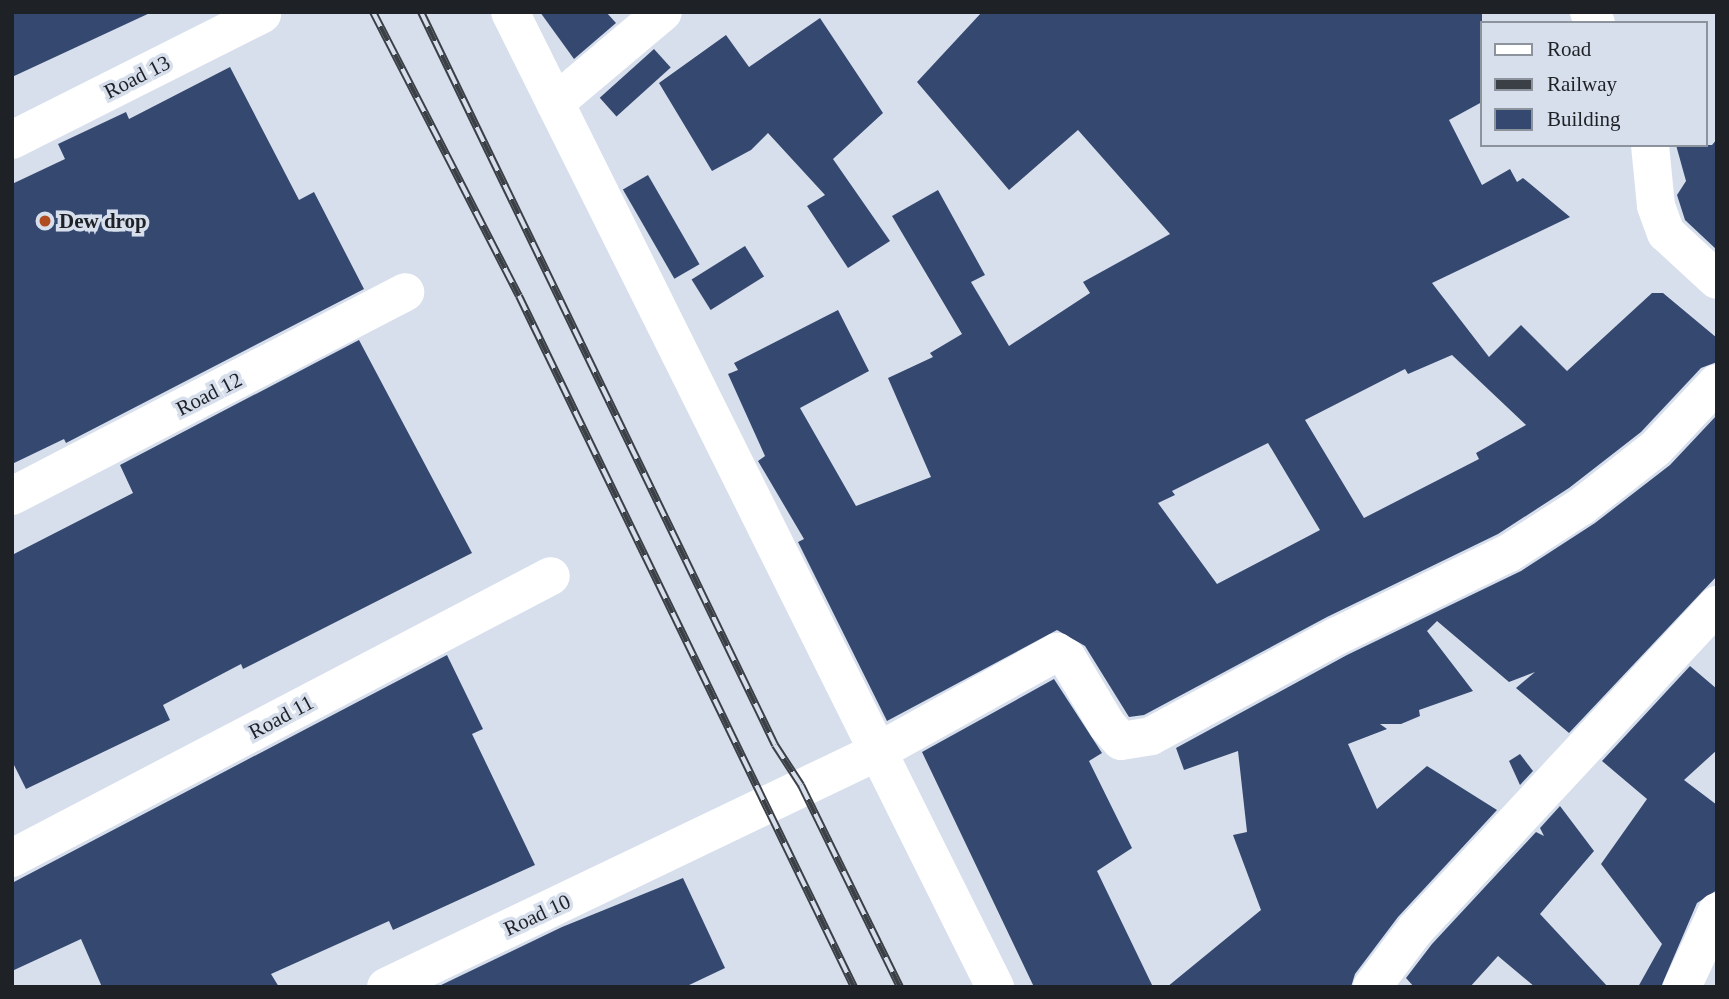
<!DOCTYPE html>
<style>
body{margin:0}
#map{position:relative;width:1729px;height:999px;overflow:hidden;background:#d7dfed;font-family:Georgia,serif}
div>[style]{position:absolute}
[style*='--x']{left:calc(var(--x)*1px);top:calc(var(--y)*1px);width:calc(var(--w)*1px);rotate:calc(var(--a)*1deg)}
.building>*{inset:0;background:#354970;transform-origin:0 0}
.street>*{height:38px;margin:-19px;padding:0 19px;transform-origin:19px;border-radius:19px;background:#fff}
.rail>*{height:8px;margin-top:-4px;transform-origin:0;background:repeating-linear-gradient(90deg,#d7dfed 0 16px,#3b3f46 0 32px);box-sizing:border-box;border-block:2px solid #3b3f46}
.dots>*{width:19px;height:19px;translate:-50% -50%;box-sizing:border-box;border:4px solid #d7dfed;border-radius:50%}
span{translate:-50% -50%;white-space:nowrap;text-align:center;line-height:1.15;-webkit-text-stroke:7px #d7dfed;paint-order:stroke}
.street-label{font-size:21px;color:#1e2126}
.poi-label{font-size:21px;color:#1e2126;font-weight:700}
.left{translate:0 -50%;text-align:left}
.frame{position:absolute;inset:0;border:14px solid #1e2126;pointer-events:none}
.legend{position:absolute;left:1480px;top:21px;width:228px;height:126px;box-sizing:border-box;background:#d7dfed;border:2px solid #8d939d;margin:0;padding:9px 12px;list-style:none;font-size:21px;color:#1e2126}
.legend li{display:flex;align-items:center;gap:14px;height:35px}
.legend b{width:35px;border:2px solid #8d939d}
</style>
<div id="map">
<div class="building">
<i style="clip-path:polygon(12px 12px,152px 12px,12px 77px)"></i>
<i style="clip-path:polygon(540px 12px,606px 12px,616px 23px,574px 59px)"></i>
<i style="clip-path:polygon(evenodd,982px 12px,1482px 12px,1482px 102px,1449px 120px,1482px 185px,1510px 169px,1517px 182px,1523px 178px,1570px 217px,1432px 283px,1489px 357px,1521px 325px,1567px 371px,1652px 293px,1663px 293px,1717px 338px,1717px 362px,1701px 368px,1641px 432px,1569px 488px,1498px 534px,1327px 617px,1144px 715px,1129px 717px,1085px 646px,1057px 630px,887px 721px,798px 542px,804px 539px,758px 461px,765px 456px,728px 374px,738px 370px,734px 363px,838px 310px,869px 371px,800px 408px,856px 506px,931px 477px,888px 378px,933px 357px,930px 353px,962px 334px,892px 216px,938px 190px,985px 275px,971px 282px,1009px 346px,1090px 293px,1083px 282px,1170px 234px,1078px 130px,1009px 190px,917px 82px,982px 12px,1452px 355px,1526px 425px,1476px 453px,1479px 459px,1364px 518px,1305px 420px,1405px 369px,1408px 374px,1452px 355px,982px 12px,1268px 443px,1320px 530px,1217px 584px,1158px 503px,1175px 495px,1172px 491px,1268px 443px)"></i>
<i style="clip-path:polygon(820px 18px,883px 113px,833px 159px,890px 241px,848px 268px,807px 206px,825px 195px,768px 133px,751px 150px,712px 171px,659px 83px,726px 35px,749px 67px)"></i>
<i style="left:654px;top:49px;width:25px;height:73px;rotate:48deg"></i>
<i style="clip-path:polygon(230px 67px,299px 200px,314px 192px,364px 289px,66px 443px,64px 439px,12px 464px,12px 184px,65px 159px,58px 144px,126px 112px,129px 119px)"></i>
<i style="clip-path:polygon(1717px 139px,1717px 250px,1685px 220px,1677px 195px,1686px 181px,1676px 145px,1712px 145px)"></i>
<i style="left:648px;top:175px;width:103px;height:29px;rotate:60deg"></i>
<i style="left:745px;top:246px;width:36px;height:63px;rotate:58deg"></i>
<i style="clip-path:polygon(359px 340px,472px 553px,243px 669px,241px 664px,163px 705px,170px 720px,26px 789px,12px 761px,12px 555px,133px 493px,120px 465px)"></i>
<i style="clip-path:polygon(1717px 415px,1717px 576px,1569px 733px,1516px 688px,1535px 672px,1509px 682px,1437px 621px,1427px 631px,1473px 691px,1419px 710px,1420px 716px,1401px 724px,1380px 724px,1387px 729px,1348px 744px,1377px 809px,1427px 766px,1497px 810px,1398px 917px,1355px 974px,1351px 987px,1167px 987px,1261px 910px,1233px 835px,1247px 832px,1238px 751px,1184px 770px,1176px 748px,1347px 655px,1521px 571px,1595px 523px,1670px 465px)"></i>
<i style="clip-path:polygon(447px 655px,483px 729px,472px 734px,535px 865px,393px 930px,389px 921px,271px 974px,279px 987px,102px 987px,81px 939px,12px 971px,12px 883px)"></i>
<i style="clip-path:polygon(1690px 666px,1717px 689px,1717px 750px,1684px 780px,1717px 805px,1717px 890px,1697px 903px,1661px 987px,1638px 987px,1662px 944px,1601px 864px,1647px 799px,1602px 761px)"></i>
<i style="clip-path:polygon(1054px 679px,1102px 753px,1089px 761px,1132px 848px,1097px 871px,1153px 987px,1034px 987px,922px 752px)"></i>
<i style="clip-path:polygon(1520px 754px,1533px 771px,1520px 785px,1509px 761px)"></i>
<i style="clip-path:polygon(1560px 806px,1594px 851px,1540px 914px,1608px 987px,1535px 987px,1498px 956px,1470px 987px,1414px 987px,1406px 978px,1432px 944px,1536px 832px,1544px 836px,1540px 828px)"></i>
<i style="clip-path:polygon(683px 878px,725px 968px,685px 987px,437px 987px,562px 927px)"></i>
</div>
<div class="street">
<i style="--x:510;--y:12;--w:1089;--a:63.55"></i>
<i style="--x:1589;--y:12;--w:13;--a:58"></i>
<i style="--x:555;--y:103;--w:141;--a:-40.1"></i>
<i style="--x:12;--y:140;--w:280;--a:-26.7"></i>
<i style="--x:1650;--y:145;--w:61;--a:84.4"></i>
<i style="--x:1656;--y:206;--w:29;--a:70"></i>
<i style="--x:1666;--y:233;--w:69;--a:42.7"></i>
<i style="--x:12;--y:496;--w:443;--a:-27.4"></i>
<i style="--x:12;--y:858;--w:608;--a:-27.62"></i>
<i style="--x:386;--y:987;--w:547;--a:-25.58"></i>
<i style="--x:879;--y:751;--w:204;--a:-29.1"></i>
<i style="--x:1057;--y:652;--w:12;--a:31"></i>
<i style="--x:1067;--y:658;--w:78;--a:59.2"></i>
<i style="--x:1107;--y:725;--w:21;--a:49"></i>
<i style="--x:1121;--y:741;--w:30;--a:-9"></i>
<i style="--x:1151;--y:736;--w:211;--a:-28.3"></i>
<i style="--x:1337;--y:636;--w:191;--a:-25.8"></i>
<i style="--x:1509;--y:553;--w:87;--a:-32.8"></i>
<i style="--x:1582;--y:506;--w:94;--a:-38.1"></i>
<i style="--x:1656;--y:448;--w:89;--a:-46.8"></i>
<i style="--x:1372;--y:987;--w:71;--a:-53"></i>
<i style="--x:1415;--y:930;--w:444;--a:-47.1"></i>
<i style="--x:1682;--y:987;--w:83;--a:-65"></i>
</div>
<div class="rail">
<i style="--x:373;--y:12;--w:319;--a:62.8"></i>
<i style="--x:519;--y:296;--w:768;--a:64.14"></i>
<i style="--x:421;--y:12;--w:814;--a:64.22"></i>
<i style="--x:775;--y:745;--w:48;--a:57"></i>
<i style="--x:801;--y:785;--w:225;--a:63.9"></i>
</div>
<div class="dots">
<i style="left:45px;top:221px;background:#b14b20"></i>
</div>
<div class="street-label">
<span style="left:137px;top:77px;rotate:-27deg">Road 13</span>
<span style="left:209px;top:394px;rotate:-27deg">Road 12</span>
<span style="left:281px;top:717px;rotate:-28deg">Road 11</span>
<span style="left:537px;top:915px;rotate:-25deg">Road 10</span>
</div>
<div class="poi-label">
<span class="left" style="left:59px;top:221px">Dew drop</span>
</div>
<div class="frame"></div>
<ul class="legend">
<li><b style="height:9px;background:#fff"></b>Road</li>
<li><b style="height:9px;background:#3b3f46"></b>Railway</li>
<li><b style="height:19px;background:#354970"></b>Building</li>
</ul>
</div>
